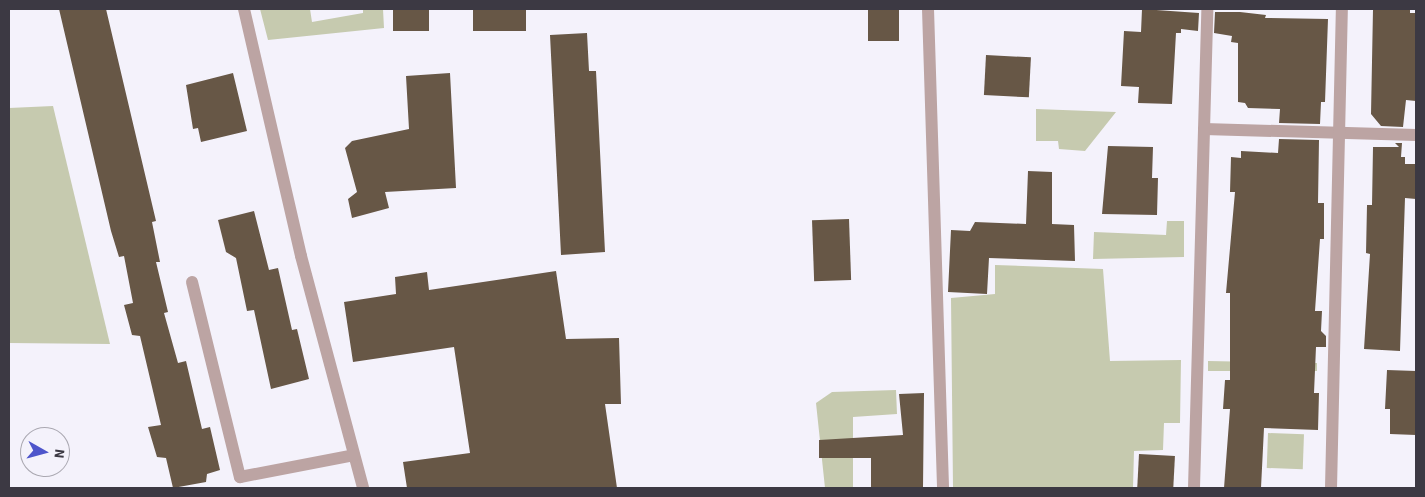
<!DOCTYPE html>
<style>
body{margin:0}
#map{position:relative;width:1425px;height:497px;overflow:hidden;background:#f4f2fb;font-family:"Source Sans 3",sans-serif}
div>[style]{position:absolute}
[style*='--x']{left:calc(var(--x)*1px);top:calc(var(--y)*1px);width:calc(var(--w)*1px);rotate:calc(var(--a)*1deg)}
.green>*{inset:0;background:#c6caaf;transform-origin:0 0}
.building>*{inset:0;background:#675746;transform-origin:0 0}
.minor>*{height:12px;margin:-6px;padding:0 6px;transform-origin:6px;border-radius:6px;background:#bca4a3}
span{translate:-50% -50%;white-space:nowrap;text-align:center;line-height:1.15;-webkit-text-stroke:5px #f4f2fb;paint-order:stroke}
.frame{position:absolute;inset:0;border:10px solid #3c3943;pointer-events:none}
.north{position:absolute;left:20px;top:427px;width:50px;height:50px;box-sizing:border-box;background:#f4f2fb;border:1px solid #aaa8b1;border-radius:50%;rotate:97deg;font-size:14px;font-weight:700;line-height:20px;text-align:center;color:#3c3943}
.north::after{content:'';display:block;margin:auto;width:18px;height:22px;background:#4e55cb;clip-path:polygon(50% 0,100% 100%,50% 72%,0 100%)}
</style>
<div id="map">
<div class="green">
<i style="clip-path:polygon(260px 9px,310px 9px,312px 22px,363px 13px,363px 9px,383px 9px,384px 28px,268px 40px)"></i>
<i style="clip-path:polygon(53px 106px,110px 344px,9px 343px,9px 108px)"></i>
<i style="clip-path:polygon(1036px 109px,1116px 112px,1085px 151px,1059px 149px,1058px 141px,1036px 141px)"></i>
<i style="clip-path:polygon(1167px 221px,1184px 221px,1184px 257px,1093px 259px,1094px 232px,1166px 235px)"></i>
<i style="clip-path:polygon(995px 265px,1103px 269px,1110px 361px,1181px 360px,1180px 423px,1164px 423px,1163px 450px,1134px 451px,1133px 488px,953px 488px,951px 298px,995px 294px)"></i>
<i style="clip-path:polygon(1208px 361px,1317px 363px,1317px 371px,1208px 371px)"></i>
<i style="clip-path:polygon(896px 390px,897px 414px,853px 417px,853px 488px,825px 488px,816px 403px,832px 392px)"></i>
<i style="left:1268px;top:433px;width:36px;height:35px;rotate:2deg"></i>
</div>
<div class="building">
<i style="clip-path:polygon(59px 9px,106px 9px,156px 221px,152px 222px,160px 262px,156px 262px,168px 312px,164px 313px,178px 363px,186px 361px,202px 429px,210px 427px,220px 470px,207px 474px,206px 482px,173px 488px,166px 458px,157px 457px,148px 427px,161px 425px,140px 336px,132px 335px,124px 305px,133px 303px,124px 256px,119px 257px,111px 231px)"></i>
<i style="left:393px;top:9px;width:36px;height:22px"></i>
<i style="left:473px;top:9px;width:53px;height:22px"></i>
<i style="left:868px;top:9px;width:31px;height:32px"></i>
<i style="clip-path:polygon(1142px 9px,1199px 13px,1198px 31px,1181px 29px,1181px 33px,1176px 33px,1172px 104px,1138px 103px,1139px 87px,1121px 86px,1124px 31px,1141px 32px)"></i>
<i style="clip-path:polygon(1373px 9px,1410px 9px,1410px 13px,1416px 13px,1416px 101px,1406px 100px,1403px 127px,1381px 126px,1371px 114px)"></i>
<i style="clip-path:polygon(1215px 12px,1240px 12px,1266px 15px,1265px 18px,1328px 19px,1325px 102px,1321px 102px,1320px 124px,1279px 123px,1280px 109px,1248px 108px,1245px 103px,1238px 102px,1238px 43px,1231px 42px,1232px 36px,1214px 33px)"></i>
<i style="clip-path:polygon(587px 33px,589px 71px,596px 71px,605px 252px,561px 255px,550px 35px)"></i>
<i style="left:986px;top:55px;width:45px;height:40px;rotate:3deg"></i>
<i style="clip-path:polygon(233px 73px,247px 131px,201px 142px,198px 128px,193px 129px,186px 85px)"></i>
<i style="clip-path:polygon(450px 73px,456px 188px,385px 192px,389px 208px,352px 218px,348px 199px,357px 192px,345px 148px,352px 141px,409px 129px,406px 76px)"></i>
<i style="clip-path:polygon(1279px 139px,1319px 140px,1318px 203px,1324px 203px,1324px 239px,1320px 239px,1315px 311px,1322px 311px,1321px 331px,1326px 336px,1326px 347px,1316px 347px,1314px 393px,1319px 393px,1318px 430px,1264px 428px,1261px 488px,1224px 488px,1230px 409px,1223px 409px,1225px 380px,1230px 380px,1230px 293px,1226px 293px,1235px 192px,1230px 192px,1231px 157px,1241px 158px,1241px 151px,1278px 153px)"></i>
<i style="clip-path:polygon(1395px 143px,1402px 143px,1401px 157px,1405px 157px,1405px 164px,1416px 164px,1416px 199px,1405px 198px,1400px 351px,1364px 349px,1370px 254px,1366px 253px,1367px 205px,1372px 205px,1373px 147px,1399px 147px)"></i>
<i style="clip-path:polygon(1108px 146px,1153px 147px,1152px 178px,1158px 178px,1157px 215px,1102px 214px)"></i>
<i style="clip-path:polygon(1028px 171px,1052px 172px,1052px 224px,1074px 225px,1075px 261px,989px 258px,987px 294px,948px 292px,951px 230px,970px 231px,975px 222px,1026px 224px)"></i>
<i style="clip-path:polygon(254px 211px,269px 270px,278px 268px,292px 330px,297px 329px,309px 379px,271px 389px,254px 310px,247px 311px,236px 258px,226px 252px,218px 220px)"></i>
<i style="left:849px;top:219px;width:61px;height:37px;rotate:88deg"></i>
<i style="clip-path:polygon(556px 271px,566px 339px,619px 338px,621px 404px,605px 404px,617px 488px,407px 488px,403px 462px,470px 453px,454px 347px,353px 362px,344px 302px,396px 294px,395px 277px,427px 272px,429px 290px)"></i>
<i style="clip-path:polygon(1387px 370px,1416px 371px,1416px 435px,1390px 434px,1390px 409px,1385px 409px)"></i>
<i style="clip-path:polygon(924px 393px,923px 488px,871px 488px,871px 458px,819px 458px,819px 440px,903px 435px,899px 394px)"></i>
<i style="left:1139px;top:454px;width:36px;height:34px;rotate:3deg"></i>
</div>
<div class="minor">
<i style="--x:244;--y:9;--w:253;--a:77"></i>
<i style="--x:301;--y:256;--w:240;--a:75"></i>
<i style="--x:928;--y:9;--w:479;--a:88.2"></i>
<i style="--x:1204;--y:129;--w:212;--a:1.6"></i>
<i style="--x:192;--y:282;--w:201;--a:76.2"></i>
<i style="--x:240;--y:477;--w:116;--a:-10.9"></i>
<i style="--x:1194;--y:488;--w:479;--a:-88.4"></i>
<i style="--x:1331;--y:488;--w:479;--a:-88.7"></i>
</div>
<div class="frame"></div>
<div class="north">N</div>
</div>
